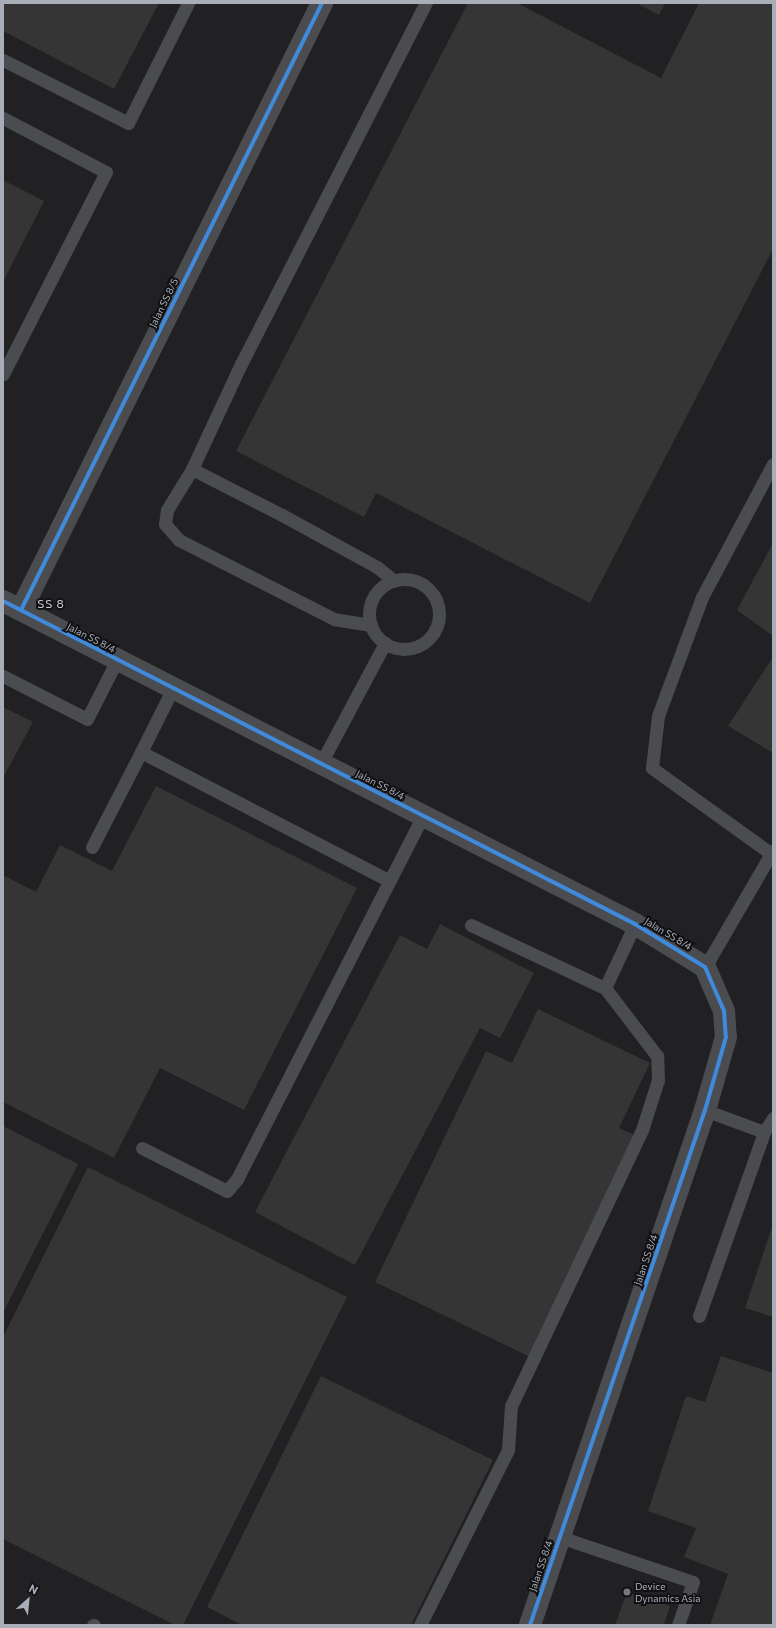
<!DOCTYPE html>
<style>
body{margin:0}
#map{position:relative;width:776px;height:1628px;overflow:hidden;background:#171717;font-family:Commissioner,sans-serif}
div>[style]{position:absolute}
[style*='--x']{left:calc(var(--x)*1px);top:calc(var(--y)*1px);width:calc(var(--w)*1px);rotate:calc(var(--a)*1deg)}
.built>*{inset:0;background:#212123;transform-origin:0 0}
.building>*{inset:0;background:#353536}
.lane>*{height:13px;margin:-6.5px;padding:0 6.5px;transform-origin:6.5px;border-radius:6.5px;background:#4b4c50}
.lane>.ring{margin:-6.5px;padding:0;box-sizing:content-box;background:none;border:13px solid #4b4c50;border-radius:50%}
.street>*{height:22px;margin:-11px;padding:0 11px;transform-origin:11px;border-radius:11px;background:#4b4c50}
.cycleway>*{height:4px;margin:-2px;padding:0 2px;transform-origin:2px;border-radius:2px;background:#408adc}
.dots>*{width:11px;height:11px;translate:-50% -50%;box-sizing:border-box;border:2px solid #111113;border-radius:50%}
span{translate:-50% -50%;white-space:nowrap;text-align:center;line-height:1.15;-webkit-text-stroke:4px #111113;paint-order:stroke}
.street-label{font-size:10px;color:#a8adb8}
.poi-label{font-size:10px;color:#a8adb8}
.left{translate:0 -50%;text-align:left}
.quarter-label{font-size:12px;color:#c9ccd4;letter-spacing:1px}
.frame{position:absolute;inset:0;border:4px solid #a8adb8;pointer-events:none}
.north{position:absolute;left:8px;top:1580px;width:40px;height:40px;-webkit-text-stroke:3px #111113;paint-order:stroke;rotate:27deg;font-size:11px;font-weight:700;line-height:16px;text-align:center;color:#a8adb8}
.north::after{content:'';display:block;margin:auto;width:14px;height:18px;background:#a8adb8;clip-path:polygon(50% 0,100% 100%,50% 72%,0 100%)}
</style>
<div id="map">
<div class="built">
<i style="left:3px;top:3px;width:770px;height:1622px"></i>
</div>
<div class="building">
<i style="clip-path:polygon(3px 3px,159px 3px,114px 89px,3px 31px)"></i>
<i style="clip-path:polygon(468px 3px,517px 3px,661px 78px,699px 3px,773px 3px,773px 249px,590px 603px,376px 493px,364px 517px,236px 451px)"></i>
<i style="clip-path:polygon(636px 3px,665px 3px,659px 15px)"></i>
<i style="clip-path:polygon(3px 180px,44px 201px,3px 282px)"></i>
<i style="clip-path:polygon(773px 543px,773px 636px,737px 610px)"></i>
<i style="clip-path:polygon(773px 657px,773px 753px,728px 726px)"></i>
<i style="clip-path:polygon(3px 707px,33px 722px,3px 778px)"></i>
<i style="clip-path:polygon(156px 786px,357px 888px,244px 1110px,160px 1068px,114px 1158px,3px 1102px,3px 875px,36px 892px,60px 845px,112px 871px)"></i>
<i style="clip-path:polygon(440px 924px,534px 973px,500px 1038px,480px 1028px,355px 1265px,255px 1212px,400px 935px,427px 949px)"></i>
<i style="clip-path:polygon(538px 1009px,650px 1063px,619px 1128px,636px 1136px,530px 1357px,375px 1282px,486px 1051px,512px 1063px)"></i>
<i style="clip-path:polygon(3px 1126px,78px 1164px,3px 1313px)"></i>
<i style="clip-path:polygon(88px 1167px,347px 1297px,183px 1625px,175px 1625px,3px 1539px,3px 1337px)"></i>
<i style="clip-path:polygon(773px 1224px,773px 1317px,745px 1308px)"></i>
<i style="clip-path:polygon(721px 1356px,773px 1373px,773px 1625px,710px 1625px,728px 1574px,684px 1557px,696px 1528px,648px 1511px,686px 1396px,705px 1402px)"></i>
<i style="clip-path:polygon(321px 1376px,493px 1460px,411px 1625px,242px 1625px,207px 1607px)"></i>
<i style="clip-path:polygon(627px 1592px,670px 1606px,664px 1625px,615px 1625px)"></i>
</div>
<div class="lane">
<i style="--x:3;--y:60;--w:140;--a:26.7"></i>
<i style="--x:128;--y:123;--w:134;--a:-63.4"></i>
<i style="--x:3;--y:118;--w:116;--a:27.7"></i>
<i style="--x:106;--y:172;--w:227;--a:117"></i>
<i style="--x:773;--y:464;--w:151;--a:118.1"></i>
<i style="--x:702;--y:597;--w:127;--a:110.3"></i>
<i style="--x:658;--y:716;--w:52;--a:96.6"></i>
<i style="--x:652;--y:768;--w:149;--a:35.7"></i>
<i style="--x:192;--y:469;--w:101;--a:27.1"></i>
<i style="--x:282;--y:515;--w:108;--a:28.7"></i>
<i style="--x:377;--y:567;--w:22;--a:39"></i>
<i class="ring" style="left:369px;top:579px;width:57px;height:57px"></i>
<i style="--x:371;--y:625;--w:37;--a:-171"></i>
<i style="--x:334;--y:619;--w:174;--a:-153"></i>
<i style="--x:179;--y:540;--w:21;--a:-131"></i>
<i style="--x:165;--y:524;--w:14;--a:-82"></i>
<i style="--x:167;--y:510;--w:48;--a:-58.6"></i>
<i style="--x:192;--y:469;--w:116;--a:-65"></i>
<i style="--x:241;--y:364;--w:406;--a:-62.9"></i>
<i style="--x:3;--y:676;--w:94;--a:27.1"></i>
<i style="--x:87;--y:719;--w:66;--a:-63"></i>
<i style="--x:141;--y:752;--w:72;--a:-63.4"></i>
<i style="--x:321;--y:763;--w:136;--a:-61.9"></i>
<i style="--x:92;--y:847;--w:107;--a:-62.7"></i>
<i style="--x:141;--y:752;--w:280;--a:27.4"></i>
<i style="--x:471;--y:925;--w:148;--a:25.2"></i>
<i style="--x:605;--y:988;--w:71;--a:-64.9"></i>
<i style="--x:705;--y:967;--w:135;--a:-59.8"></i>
<i style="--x:764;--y:1132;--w:17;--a:-57"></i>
<i style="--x:142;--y:1148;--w:95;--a:26.8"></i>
<i style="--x:227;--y:1191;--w:16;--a:-50"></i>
<i style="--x:237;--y:1179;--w:408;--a:-62.9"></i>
<i style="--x:699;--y:1316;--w:195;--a:-70.5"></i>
<i style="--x:764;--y:1132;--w:63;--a:-159.6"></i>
<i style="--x:560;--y:1537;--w:140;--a:18.7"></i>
<i style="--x:693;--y:1582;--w:46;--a:109.2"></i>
<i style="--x:93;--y:1625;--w:1;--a:0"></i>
<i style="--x:420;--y:1625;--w:196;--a:-63.3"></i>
<i style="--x:508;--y:1450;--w:44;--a:-86.1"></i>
<i style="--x:511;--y:1406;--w:306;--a:-64.6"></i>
<i style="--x:642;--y:1130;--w:52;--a:-72.3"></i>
<i style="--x:658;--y:1080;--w:24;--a:-92"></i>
<i style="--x:657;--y:1056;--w:86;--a:-127.4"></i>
</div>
<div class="street">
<i style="--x:3;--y:601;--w:710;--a:27.07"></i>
<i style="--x:635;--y:924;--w:82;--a:31.6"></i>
<i style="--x:705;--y:967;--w:48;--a:66.6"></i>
<i style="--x:724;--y:1011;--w:26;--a:86"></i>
<i style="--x:726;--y:1037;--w:76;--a:106"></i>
<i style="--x:705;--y:1110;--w:544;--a:108.77"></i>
<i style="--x:21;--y:610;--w:678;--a:-63.62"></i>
</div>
<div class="cycleway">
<i style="--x:3;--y:601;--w:710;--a:27.07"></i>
<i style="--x:635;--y:924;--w:82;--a:31.6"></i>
<i style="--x:705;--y:967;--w:48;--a:66.6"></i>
<i style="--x:724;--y:1011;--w:26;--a:86"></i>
<i style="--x:726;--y:1037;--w:76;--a:106"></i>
<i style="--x:705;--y:1110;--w:544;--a:108.77"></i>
<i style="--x:21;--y:610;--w:678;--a:-63.62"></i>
</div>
<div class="dots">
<i style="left:627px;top:1592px;background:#757880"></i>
</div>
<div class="street-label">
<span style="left:164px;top:303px;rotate:-64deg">Jalan SS 8/5</span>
<span style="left:91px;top:638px;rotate:27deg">Jalan SS 8/4</span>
<span style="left:380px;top:785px;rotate:27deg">Jalan SS 8/4</span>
<span style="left:668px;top:934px;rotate:31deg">Jalan SS 8/4</span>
<span style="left:646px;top:1260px;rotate:-71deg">Jalan SS 8/4</span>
<span style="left:541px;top:1566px;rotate:-71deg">Jalan SS 8/4</span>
</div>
<div class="poi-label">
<span class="left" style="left:635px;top:1592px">Device<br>Dynamics Asia</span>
</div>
<div class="quarter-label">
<span style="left:51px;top:604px">SS 8</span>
</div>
<div class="frame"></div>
<div class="north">N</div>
</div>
